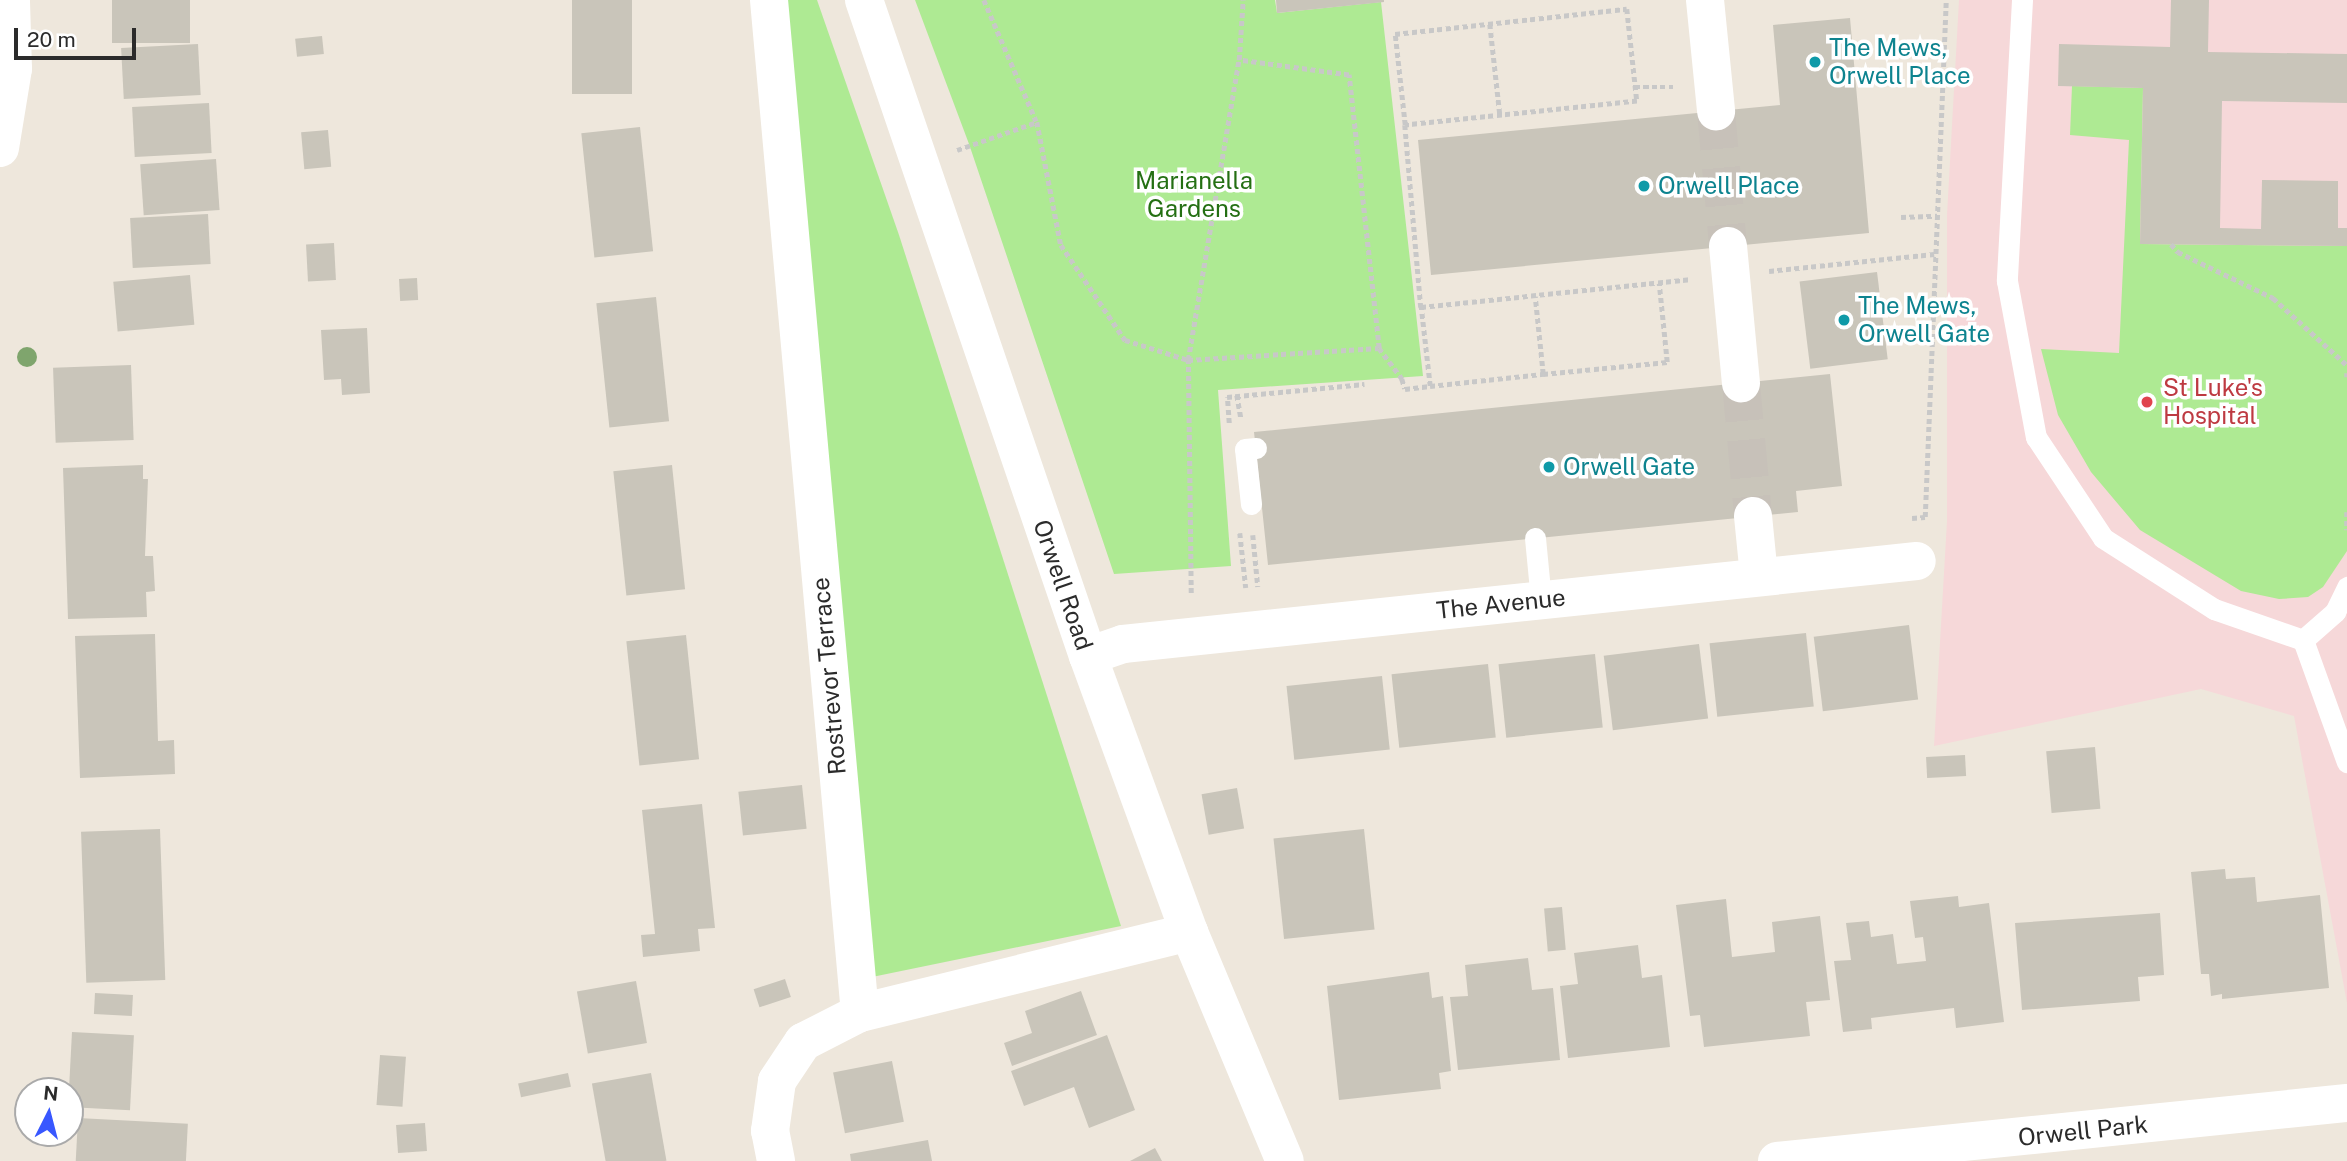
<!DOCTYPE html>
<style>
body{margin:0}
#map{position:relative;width:2347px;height:1161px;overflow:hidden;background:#eee7dc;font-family:"Public Sans",sans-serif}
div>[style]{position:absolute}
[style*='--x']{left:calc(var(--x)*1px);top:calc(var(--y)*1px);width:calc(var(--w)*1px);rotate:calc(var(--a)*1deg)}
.medical>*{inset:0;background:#f6d8d9}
.green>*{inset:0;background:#aeea93}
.building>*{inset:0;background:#c9c5ba;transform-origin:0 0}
.street-tunnel>*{height:38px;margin-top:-19px;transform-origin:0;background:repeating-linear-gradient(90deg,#c7c1b9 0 38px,transparent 0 57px)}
.path>*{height:4.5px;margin-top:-2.25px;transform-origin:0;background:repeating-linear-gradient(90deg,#c8c8c8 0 5px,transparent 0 8.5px)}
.lane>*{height:21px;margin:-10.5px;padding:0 10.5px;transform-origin:10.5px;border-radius:10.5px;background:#fff}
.street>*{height:38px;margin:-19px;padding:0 19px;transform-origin:19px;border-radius:19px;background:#fff}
.secondary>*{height:38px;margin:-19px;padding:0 19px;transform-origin:19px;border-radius:19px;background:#fff}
.trees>*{width:20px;height:20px;margin:-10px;border-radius:50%;background:#7fa56d}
.dots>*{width:19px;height:19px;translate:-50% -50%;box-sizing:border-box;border:4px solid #fff;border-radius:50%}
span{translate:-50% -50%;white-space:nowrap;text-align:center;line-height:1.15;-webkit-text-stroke:7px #fff;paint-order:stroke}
.culture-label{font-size:24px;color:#0d838f}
.left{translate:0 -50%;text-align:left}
.park-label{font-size:24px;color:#246f13}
.health-label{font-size:24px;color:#be3a42}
.street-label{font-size:24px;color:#2b2b2b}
.north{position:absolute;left:14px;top:1077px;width:70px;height:70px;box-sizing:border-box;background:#fff;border:2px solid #aaa;border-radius:50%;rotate:6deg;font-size:19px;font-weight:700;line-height:28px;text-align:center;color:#2b2b2b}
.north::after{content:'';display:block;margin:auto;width:24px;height:32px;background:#3857ff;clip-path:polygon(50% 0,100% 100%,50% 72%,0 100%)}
.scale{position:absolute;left:14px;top:28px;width:122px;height:32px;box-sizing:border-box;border:4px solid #2b2b2b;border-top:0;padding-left:9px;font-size:21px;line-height:24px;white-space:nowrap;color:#2b2b2b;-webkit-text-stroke:5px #fff;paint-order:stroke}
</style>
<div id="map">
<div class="medical">
<i style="clip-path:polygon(1959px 0,2347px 0,2347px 1003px,2294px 716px,2201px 689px,1934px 746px,1947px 521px,1947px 215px)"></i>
</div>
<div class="green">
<i style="clip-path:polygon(780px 0,817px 0,899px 235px,1121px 926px,872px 977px)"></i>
<i style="clip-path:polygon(915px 0,1275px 0,1277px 13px,1381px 2px,1423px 376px,1218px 390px,1231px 566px,1114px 574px,969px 144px)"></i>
<i style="clip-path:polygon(2072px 86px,2143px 88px,2140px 244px,2347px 246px,2347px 551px,2323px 587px,2308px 597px,2279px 599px,2241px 591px,2140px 530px,2091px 472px,2058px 415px,2041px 349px,2119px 353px,2129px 140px,2070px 135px)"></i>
</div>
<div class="building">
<i style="left:112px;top:0;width:78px;height:43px"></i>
<i style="left:572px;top:0;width:60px;height:94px"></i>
<i style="clip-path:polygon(1276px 0,1384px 0,1384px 2px,1277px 13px)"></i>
<i style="clip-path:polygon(2171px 0,2209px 0,2208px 52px,2347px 54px,2347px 103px,2222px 101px,2220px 228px,2261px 229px,2262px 180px,2338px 181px,2338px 228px,2347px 228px,2347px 246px,2140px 244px,2143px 88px,2058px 86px,2059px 44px,2170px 47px)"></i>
<i style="clip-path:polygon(1850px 18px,1869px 233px,1431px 275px,1418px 140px,1780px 105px,1773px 25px)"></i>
<i style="left:322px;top:36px;width:18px;height:27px;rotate:84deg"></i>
<i style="left:198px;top:44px;width:51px;height:77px;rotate:87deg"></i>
<i style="left:209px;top:103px;width:50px;height:77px;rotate:87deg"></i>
<i style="left:640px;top:127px;width:125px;height:59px;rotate:84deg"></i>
<i style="left:328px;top:130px;width:37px;height:27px;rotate:85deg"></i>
<i style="left:216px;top:159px;width:51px;height:76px;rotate:86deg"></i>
<i style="left:208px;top:214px;width:50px;height:78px;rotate:87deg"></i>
<i style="left:334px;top:243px;width:37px;height:28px;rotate:87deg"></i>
<i style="left:1877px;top:272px;width:88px;height:78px;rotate:83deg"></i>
<i style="left:190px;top:275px;width:50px;height:77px;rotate:85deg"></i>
<i style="left:417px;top:278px;width:22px;height:18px;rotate:87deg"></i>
<i style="left:656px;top:297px;width:125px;height:60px;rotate:84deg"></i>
<i style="clip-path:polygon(367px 328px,370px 393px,342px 395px,341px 379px,324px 380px,321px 330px)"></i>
<i style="left:131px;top:365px;width:75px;height:78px;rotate:88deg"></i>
<i style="clip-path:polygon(1830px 374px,1842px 486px,1796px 491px,1798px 512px,1268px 565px,1254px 432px)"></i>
<i style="clip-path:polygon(143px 465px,143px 479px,148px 479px,145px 556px,153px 556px,155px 591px,146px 592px,147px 617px,68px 619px,63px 468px)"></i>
<i style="left:672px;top:465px;width:125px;height:59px;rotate:84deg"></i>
<i style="left:1909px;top:625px;width:75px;height:96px;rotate:83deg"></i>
<i style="left:1806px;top:633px;width:74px;height:97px;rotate:84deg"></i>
<i style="clip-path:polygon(155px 634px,158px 741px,174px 740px,175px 774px,80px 778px,75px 636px)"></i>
<i style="left:686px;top:635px;width:125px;height:60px;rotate:84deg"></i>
<i style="left:1699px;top:644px;width:75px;height:96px;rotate:83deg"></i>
<i style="left:1595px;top:654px;width:74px;height:97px;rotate:84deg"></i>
<i style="left:1488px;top:664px;width:74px;height:97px;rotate:84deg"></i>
<i style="left:1382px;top:676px;width:74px;height:96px;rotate:84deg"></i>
<i style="left:2095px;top:747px;width:62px;height:49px;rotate:85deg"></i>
<i style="left:1965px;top:755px;width:21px;height:39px;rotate:87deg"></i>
<i style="left:802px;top:785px;width:44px;height:64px;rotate:84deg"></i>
<i style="left:1237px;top:788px;width:41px;height:36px;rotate:80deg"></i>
<i style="clip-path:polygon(702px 804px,715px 928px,698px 929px,700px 951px,643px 957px,641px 935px,655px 934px,642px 810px)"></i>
<i style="left:160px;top:829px;width:151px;height:79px;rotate:88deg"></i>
<i style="left:1364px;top:829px;width:101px;height:91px;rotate:84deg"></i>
<i style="clip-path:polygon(2225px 869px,2226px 879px,2255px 877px,2257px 902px,2320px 895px,2329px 988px,2222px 999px,2222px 994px,2211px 996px,2209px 974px,2201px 974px,2191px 872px)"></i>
<i style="clip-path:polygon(1958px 896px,1959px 907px,1989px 903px,2004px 1022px,1956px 1028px,1954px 1008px,1871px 1018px,1872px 1029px,1843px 1032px,1834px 961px,1851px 960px,1846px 923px,1869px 921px,1871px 937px,1893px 934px,1897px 964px,1926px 961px,1923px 937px,1915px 938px,1910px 901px)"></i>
<i style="clip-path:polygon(1726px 899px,1732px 957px,1775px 952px,1772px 922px,1820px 916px,1830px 1000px,1806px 1002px,1810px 1036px,1704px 1047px,1700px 1015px,1690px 1016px,1676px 905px)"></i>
<i style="left:1562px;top:907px;width:43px;height:18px;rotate:85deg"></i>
<i style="clip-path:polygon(2160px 913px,2164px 975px,2138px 977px,2140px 1001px,2022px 1010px,2015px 923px)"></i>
<i style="clip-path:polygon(1638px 945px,1642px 978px,1662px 975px,1670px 1047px,1568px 1058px,1560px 986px,1578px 984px,1574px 953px)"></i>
<i style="clip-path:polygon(1528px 958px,1532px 990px,1553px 988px,1560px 1060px,1458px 1070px,1450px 997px,1468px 996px,1465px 965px)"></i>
<i style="clip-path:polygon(1429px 972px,1432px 998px,1443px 996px,1451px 1071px,1439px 1073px,1441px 1089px,1339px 1100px,1327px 986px)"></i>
<i style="left:785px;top:979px;width:19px;height:33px;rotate:72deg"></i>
<i style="left:636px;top:981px;width:63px;height:60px;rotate:80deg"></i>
<i style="clip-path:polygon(1081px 991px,1097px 1035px,1012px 1066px,1004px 1043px,1032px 1033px,1025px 1011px)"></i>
<i style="left:95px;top:993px;width:38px;height:21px;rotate:3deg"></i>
<i style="left:72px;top:1032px;width:62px;height:75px;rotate:3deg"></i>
<i style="clip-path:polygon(1107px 1035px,1135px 1110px,1089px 1128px,1074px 1087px,1024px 1106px,1011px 1071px)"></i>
<i style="left:380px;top:1055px;width:26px;height:50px;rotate:4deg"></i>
<i style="left:892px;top:1061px;width:62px;height:60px;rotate:79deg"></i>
<i style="left:568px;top:1073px;width:14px;height:51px;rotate:78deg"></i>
<i style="left:651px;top:1073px;width:89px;height:60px;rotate:80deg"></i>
<i style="left:78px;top:1118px;width:110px;height:43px;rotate:3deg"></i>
<i style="left:425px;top:1123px;width:28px;height:29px;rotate:86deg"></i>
<i style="clip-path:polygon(928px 1140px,932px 1161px,851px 1161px,850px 1154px)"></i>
<i style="clip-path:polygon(1155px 1148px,1162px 1161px,1130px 1161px)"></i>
</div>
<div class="street-tunnel">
<i style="--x:1716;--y:111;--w:136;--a:84.9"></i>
<i style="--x:1741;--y:383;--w:134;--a:84.8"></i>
</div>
<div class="path">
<i style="--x:984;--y:0;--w:132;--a:66.7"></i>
<i style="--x:1627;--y:9;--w:93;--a:83.8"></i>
<i style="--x:1637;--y:101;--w:233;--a:174.1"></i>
<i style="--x:1405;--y:125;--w:92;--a:-96.3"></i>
<i style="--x:1395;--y:34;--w:233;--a:-6.2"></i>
<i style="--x:1490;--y:24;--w:92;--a:83.7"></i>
<i style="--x:1635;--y:87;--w:38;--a:0"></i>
<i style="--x:1405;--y:125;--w:183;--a:85"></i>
<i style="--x:1421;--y:307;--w:270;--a:-5.9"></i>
<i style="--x:957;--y:150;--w:85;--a:-19.3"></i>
<i style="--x:1037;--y:122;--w:125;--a:79"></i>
<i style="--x:1061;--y:245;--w:115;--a:56"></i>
<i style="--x:1125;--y:340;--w:66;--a:17.6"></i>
<i style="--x:1188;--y:360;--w:191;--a:-3.6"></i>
<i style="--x:1379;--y:348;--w:275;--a:-96.3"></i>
<i style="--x:1349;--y:75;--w:111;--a:-172.2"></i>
<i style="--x:1239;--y:60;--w:60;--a:-86.2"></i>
<i style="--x:1901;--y:217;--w:36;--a:-2"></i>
<i style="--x:2171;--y:244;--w:11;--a:49"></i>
<i style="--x:2178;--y:252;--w:106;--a:25.8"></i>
<i style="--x:2273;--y:298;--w:100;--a:42.2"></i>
<i style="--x:1769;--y:271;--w:166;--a:-5.9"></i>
<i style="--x:1379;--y:348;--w:39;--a:53"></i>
<i style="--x:1402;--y:379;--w:10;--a:73"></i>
<i style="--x:1405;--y:389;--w:25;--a:-7"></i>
<i style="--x:1430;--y:386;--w:80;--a:-96.5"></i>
<i style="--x:2347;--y:373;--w:4;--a:90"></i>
<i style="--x:1543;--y:374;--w:125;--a:-5.5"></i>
<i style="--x:1667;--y:362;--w:79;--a:-95.8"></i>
<i style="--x:1430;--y:386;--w:114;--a:-6.1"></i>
<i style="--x:1543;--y:374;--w:78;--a:-95.9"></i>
<i style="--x:1237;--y:395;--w:23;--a:80"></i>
<i style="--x:1229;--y:423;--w:26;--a:-94"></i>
<i style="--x:1227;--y:397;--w:138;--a:-5.4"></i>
<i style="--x:2347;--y:512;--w:18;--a:90"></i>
<i style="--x:1912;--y:518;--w:13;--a:-4"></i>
<i style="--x:1925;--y:517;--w:517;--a:-87.67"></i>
<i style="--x:1240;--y:533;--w:55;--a:83.8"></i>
<i style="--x:1253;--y:535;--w:52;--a:84.5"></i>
<i style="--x:1191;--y:593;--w:233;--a:-90.7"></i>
<i style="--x:1188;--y:360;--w:304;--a:-80.4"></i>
</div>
<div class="lane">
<i style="--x:2022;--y:0;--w:281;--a:93.1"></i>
<i style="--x:2007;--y:281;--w:159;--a:79.5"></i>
<i style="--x:2036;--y:437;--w:121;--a:56.4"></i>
<i style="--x:2103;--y:538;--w:132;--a:32.6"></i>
<i style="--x:2214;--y:609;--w:94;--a:19.2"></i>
<i style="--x:1251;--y:504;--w:55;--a:-96.2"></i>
<i style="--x:1245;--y:449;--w:11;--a:-5"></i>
<i style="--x:1535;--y:538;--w:62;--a:84.5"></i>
<i style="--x:2303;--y:640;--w:130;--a:70.2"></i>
<i style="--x:2303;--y:640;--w:43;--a:-41.2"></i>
<i style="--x:2335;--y:612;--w:28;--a:-64"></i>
</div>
<div class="street">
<i style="--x:769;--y:0;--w:1017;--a:84.87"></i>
<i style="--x:860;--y:1013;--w:339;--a:-13.8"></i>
<i style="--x:1705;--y:0;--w:112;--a:84.3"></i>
<i style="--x:0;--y:148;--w:80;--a:-80.7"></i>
<i style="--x:13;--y:69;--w:69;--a:-91.7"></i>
<i style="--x:1728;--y:246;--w:138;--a:84.6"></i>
<i style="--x:1753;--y:516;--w:60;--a:84.3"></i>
<i style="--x:1088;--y:656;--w:37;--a:-19"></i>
<i style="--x:1123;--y:644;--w:798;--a:-5.97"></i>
<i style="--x:776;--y:1161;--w:31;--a:-101"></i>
<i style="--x:770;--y:1131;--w:50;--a:-82"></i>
<i style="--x:777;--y:1081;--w:47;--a:-56.3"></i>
<i style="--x:803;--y:1042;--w:64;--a:-27"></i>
</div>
<div class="secondary">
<i style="--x:864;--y:0;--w:693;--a:71.15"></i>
<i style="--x:1088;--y:656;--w:294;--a:69.9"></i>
<i style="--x:1189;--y:932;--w:248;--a:67.3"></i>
<i style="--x:1777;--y:1161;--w:573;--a:-5.81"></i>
</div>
<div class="trees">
<i style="left:27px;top:357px"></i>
</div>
<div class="dots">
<i style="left:1815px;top:62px;background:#0f9aa8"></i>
<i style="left:1644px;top:186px;background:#0f9aa8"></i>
<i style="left:1844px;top:320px;background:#0f9aa8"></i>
<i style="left:2147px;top:402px;background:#e0444e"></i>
<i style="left:1549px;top:467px;background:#0f9aa8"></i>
</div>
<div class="culture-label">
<span class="left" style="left:1829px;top:62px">The Mews,<br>Orwell Place</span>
<span class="left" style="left:1658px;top:186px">Orwell Place</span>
<span class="left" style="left:1858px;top:320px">The Mews,<br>Orwell Gate</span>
<span class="left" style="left:1563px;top:467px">Orwell Gate</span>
</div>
<div class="park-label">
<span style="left:1194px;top:195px">Marianella<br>Gardens</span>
</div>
<div class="health-label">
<span class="left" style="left:2163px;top:402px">St Luke's<br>Hospital</span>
</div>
<div class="street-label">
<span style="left:1063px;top:585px;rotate:71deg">Orwell Road</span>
<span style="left:1501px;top:604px;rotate:-6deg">The Avenue</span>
<span style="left:829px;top:676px;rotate:-95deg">Rostrevor Terrace</span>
<span style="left:2083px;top:1131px;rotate:-6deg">Orwell Park</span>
</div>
<div class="north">N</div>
<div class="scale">20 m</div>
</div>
